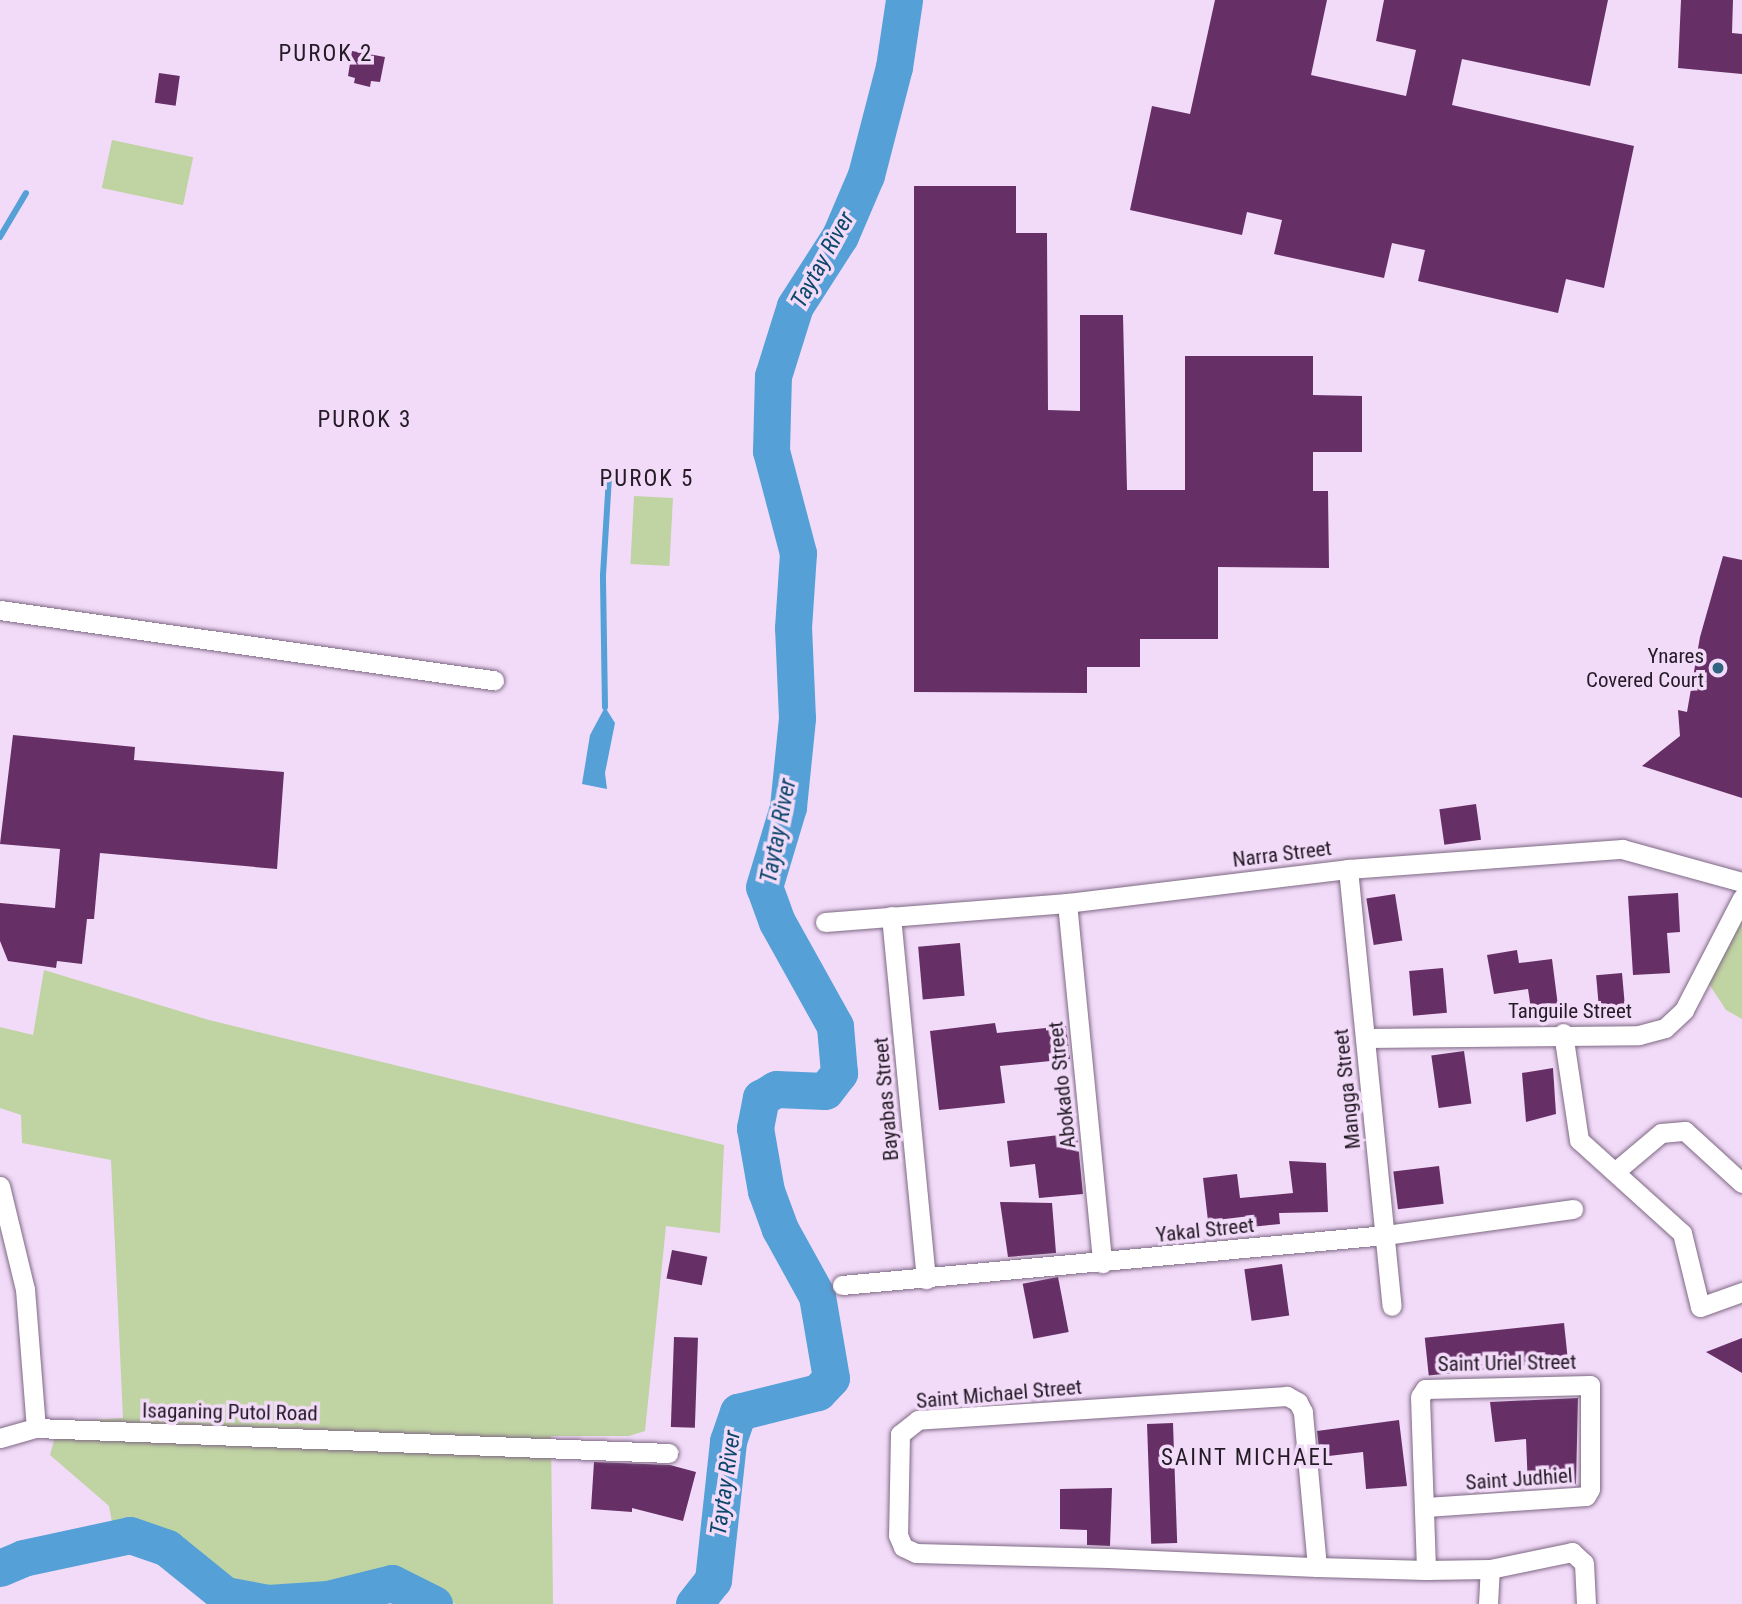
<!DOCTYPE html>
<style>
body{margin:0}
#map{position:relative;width:1742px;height:1604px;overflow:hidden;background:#f2dbf8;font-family:"Roboto Condensed",sans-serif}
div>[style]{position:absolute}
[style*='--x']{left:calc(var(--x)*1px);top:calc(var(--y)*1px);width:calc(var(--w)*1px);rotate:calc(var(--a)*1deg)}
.green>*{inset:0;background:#c0d3a2;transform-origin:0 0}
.water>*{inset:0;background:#55a0d7}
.stream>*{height:6px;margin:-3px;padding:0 3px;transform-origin:3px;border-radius:3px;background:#55a0d7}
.river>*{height:37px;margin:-18.5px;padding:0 18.5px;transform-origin:18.5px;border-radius:18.5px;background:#55a0d7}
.building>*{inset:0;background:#662f66;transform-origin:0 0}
.roads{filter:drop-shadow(0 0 2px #7e6984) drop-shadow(0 0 2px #7e6984)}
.minor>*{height:19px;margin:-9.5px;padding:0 9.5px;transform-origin:9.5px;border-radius:9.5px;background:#fff}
.dots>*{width:19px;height:19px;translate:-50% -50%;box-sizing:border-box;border:4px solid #f2dbf8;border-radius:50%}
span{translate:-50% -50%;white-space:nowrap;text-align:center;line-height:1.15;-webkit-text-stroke:7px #f2dbf8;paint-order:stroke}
.poi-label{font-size:21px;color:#241b26}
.right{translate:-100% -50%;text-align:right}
.street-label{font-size:21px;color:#241b26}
.neighbourhood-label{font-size:23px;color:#241b26;letter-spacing:2px}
.water-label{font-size:23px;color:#0c476b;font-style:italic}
</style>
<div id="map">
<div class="green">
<i style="left:112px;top:140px;width:83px;height:49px;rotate:12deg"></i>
<i style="left:634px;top:496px;width:39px;height:68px;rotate:3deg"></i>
<i style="clip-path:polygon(1742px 913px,1742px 1019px,1726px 1010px,1707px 981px)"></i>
<i style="clip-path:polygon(44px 970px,209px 1020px,724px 1145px,720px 1233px,666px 1226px,645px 1431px,629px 1436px,551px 1436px,553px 1604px,455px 1604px,398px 1574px,319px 1591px,235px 1581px,180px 1543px,135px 1525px,113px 1528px,109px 1506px,50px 1455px,59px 1422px,123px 1418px,111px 1160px,22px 1143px,21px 1115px,0 1108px,0 1027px,33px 1035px)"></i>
</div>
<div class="water">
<i style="clip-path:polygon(605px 707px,615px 723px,605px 773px,607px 789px,582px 784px,590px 735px)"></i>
</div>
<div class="stream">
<i style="--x:0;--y:237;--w:51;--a:-59.4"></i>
<i style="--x:605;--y:707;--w:132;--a:-90.9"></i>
<i style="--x:603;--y:575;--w:99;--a:-86.5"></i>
<i style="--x:328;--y:1599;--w:5;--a:90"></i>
</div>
<div class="river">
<i style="--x:0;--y:1568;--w:25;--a:-23"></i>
<i style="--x:23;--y:1558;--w:109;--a:-12.1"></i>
<i style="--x:130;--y:1535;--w:39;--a:19"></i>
<i style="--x:167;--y:1548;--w:75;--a:39"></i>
<i style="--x:225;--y:1595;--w:44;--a:10.5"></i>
<i style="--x:268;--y:1603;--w:60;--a:-3.8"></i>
<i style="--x:328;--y:1599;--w:66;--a:-14"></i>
<i style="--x:392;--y:1583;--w:47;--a:26.6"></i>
<i style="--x:694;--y:1604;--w:31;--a:-52"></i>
<i style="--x:713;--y:1580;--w:140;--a:-83.8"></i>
<i style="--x:728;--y:1441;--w:31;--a:-71"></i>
<i style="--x:738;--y:1412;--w:82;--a:-14"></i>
<i style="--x:818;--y:1392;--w:19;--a:-47"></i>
<i style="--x:831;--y:1378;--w:83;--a:-99.7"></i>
<i style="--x:817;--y:1296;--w:77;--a:-118.9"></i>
<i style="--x:780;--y:1229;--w:40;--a:-110.2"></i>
<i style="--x:766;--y:1191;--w:64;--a:-99.9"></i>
<i style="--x:755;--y:1128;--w:31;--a:-79"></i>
<i style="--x:761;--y:1098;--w:17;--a:-31"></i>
<i style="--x:776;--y:1089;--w:49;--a:2.3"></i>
<i style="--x:825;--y:1091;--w:23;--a:-52"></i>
<i style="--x:839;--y:1073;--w:47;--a:-94.9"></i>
<i style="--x:835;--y:1026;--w:119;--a:-119.1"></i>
<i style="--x:777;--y:922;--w:37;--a:-110"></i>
<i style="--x:764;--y:887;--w:84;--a:-73.3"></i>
<i style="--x:788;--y:807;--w:89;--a:-84.2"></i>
<i style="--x:797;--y:718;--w:90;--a:-92.5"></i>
<i style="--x:793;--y:628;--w:75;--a:-86.2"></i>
<i style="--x:798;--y:553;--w:106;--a:-104.8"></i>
<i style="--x:771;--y:451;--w:75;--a:-88.5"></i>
<i style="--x:773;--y:376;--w:73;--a:-72.6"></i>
<i style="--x:795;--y:306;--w:83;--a:-57.3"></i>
<i style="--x:840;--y:236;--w:66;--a:-66.9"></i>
<i style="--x:866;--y:175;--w:112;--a:-75.5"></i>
<i style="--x:894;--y:67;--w:68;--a:-81.5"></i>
</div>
<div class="building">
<i style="clip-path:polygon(1215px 0,1327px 0,1311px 75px,1406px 96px,1416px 50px,1376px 41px,1384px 0,1608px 0,1590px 86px,1462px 59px,1452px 105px,1634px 146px,1604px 288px,1566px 279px,1558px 313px,1418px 281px,1425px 250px,1392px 243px,1384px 278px,1274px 254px,1282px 220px,1247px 212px,1242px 235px,1130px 210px,1152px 106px,1190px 114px)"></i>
<i style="clip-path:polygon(1681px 0,1733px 0,1732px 33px,1742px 34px,1742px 74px,1678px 68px)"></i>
<i style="clip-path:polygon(352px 51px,385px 57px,380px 82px,371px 81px,370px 87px,354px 83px,355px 78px,348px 76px)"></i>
<i style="left:159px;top:73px;width:21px;height:30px;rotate:8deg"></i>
<i style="clip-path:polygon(914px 186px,1016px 186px,1016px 233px,1047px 233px,1048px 410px,1080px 411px,1080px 315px,1123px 315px,1127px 490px,1185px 490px,1185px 356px,1313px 356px,1313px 395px,1362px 396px,1362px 452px,1313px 452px,1313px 491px,1328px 491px,1329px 568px,1218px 567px,1218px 639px,1140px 639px,1140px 667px,1087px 667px,1087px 693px,914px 692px)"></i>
<i style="clip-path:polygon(1723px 556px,1742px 560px,1742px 798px,1642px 766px,1680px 736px,1678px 710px,1687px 712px,1700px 637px)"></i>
<i style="clip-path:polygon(13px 735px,135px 747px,134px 760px,284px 772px,277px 869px,100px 853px,94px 919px,87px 919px,82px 964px,57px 961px,56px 968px,8px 961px,0 941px,0 903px,55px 908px,60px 849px,0 844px)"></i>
<i style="left:1476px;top:804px;width:36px;height:37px;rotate:82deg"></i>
<i style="clip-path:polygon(1678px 893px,1680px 932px,1667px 933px,1670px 973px,1633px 975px,1628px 896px)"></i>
<i style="left:1395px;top:894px;width:47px;height:29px;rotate:81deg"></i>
<i style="left:960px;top:943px;width:53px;height:42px;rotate:85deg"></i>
<i style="clip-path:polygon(1517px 950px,1519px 963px,1552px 959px,1558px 1006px,1531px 1009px,1528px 989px,1494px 994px,1487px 955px)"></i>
<i style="left:1443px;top:968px;width:45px;height:34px;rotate:85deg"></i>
<i style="left:1622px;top:973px;width:35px;height:26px;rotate:85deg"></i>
<i style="clip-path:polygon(995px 1023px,997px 1033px,1066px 1026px,1070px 1059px,1000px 1066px,1005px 1103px,939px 1110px,930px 1031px)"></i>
<i style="left:1464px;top:1051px;width:53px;height:33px;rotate:82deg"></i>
<i style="clip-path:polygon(1553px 1068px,1556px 1114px,1526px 1122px,1522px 1073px)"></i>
<i style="clip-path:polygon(1077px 1133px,1083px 1194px,1039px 1198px,1035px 1164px,1010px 1167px,1007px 1141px)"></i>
<i style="clip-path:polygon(1289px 1161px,1326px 1163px,1328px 1212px,1279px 1213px,1280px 1224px,1251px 1227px,1250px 1216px,1208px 1221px,1203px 1178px,1237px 1174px,1240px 1198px,1293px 1193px)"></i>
<i style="left:1439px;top:1166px;width:38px;height:46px;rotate:83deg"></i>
<i style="clip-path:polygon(1000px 1202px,1052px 1203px,1056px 1253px,1008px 1257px)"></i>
<i style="left:672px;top:1250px;width:36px;height:29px;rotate:11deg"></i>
<i style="left:1282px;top:1264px;width:52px;height:38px;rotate:82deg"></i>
<i style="left:1058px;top:1277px;width:56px;height:36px;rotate:79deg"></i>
<i style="left:1564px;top:1323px;width:38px;height:140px;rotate:84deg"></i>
<i style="left:674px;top:1337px;width:24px;height:90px;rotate:2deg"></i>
<i style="clip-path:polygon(1742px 1338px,1742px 1373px,1706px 1352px)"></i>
<i style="clip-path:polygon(1578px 1398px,1576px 1484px,1528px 1488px,1526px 1439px,1495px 1442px,1490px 1402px)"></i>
<i style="clip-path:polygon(1399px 1420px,1407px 1486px,1366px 1489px,1363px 1452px,1320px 1457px,1317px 1431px)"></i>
<i style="left:1173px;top:1423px;width:120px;height:26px;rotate:88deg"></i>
<i style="clip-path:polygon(594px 1462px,670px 1465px,696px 1472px,683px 1521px,632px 1508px,632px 1512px,591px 1509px)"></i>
<i style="clip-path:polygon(1112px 1488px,1110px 1546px,1087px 1545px,1087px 1530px,1060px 1529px,1060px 1489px)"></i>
</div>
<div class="roads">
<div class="minor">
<i style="--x:0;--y:610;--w:499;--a:8.1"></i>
<i style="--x:1348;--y:869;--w:439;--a:84.3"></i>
<i style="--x:1067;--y:903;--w:362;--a:84.4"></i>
<i style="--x:891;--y:916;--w:365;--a:84.5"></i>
<i style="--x:825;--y:922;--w:243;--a:-4.5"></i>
<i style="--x:1067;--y:903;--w:283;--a:-6.9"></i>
<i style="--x:1348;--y:869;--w:275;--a:-4.2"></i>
<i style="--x:1622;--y:849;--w:124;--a:15.4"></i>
<i style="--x:1563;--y:1033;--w:108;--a:81.5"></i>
<i style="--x:1579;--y:1140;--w:139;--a:42.1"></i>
<i style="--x:1682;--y:1233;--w:76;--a:76.3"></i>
<i style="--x:1700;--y:1307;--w:45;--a:-19.7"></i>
<i style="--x:1365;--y:1038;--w:274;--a:-0.6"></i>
<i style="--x:1639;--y:1035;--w:27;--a:-15"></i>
<i style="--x:1665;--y:1028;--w:26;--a:-43"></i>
<i style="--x:1684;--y:1010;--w:126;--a:-62.6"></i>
<i style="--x:1617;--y:1170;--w:57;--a:-40.1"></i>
<i style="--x:1661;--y:1133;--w:24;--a:-5"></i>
<i style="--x:1685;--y:1131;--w:77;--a:42.4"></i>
<i style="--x:0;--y:1186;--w:106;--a:76.4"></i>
<i style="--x:25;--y:1289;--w:139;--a:85.5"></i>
<i style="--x:842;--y:1285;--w:545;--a:-5.26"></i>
<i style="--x:1385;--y:1235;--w:190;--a:-7.9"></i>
<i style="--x:0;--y:1438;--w:37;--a:-16"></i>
<i style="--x:36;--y:1428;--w:633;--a:2.26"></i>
<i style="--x:1426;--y:1507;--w:160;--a:-3.9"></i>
<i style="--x:1586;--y:1496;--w:8;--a:-60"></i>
<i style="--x:1590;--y:1489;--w:104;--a:-90"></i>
<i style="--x:1590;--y:1385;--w:165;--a:178.6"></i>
<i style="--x:1425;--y:1389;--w:9;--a:122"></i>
<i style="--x:1420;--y:1397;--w:173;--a:88"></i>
<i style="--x:1317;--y:1567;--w:156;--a:-95.2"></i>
<i style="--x:1303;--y:1412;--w:11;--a:-117"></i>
<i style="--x:1298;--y:1402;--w:13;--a:-151"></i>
<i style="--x:1287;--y:1396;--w:370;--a:176.3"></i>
<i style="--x:918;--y:1420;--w:23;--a:142"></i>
<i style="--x:900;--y:1434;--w:101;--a:91.1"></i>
<i style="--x:898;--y:1535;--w:13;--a:67"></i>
<i style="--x:903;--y:1547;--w:14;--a:25"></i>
<i style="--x:916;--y:1553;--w:192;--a:1.5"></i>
<i style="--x:1108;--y:1558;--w:209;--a:2.5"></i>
<i style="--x:1317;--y:1567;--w:109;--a:1.6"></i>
<i style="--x:1426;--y:1570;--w:64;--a:-0.9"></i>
<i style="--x:1490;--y:1569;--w:84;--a:-11.7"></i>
<i style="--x:1572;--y:1552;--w:16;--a:43"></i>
<i style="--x:1584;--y:1563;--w:41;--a:87.2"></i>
<i style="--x:1488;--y:1604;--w:35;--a:-87"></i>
</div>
</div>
<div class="dots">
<i style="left:1718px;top:668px;background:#306581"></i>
</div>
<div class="poi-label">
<span class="right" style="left:1704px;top:668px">Ynares<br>Covered Court</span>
</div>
<div class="street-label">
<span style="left:1282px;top:854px;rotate:-7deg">Narra Street</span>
<span style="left:1570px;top:1011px">Tanguile Street</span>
<span style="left:1062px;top:1085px;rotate:-96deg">Abokado Street</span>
<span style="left:1347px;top:1089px;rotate:-96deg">Mangga Street</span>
<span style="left:886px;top:1099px;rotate:-95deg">Bayabas Street</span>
<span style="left:1205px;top:1230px;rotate:-6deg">Yakal Street</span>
<span style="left:1507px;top:1363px;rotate:-1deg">Saint Uriel Street</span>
<span style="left:999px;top:1394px;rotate:-5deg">Saint Michael Street</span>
<span style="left:230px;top:1412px;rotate:1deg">Isaganing Putol Road</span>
<span style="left:1519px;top:1479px;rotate:-4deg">Saint Judhiel</span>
</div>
<div class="neighbourhood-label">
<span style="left:326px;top:54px">PUROK 2</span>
<span style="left:365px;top:420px">PUROK 3</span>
<span style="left:647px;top:479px">PUROK 5</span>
<span style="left:1248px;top:1458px">SAINT MICHAEL</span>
</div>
<div class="water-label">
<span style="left:823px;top:260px;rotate:-61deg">Taytay River</span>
<span style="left:779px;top:831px;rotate:-79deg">Taytay River</span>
<span style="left:726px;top:1483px;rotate:-82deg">Taytay River</span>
</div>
</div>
